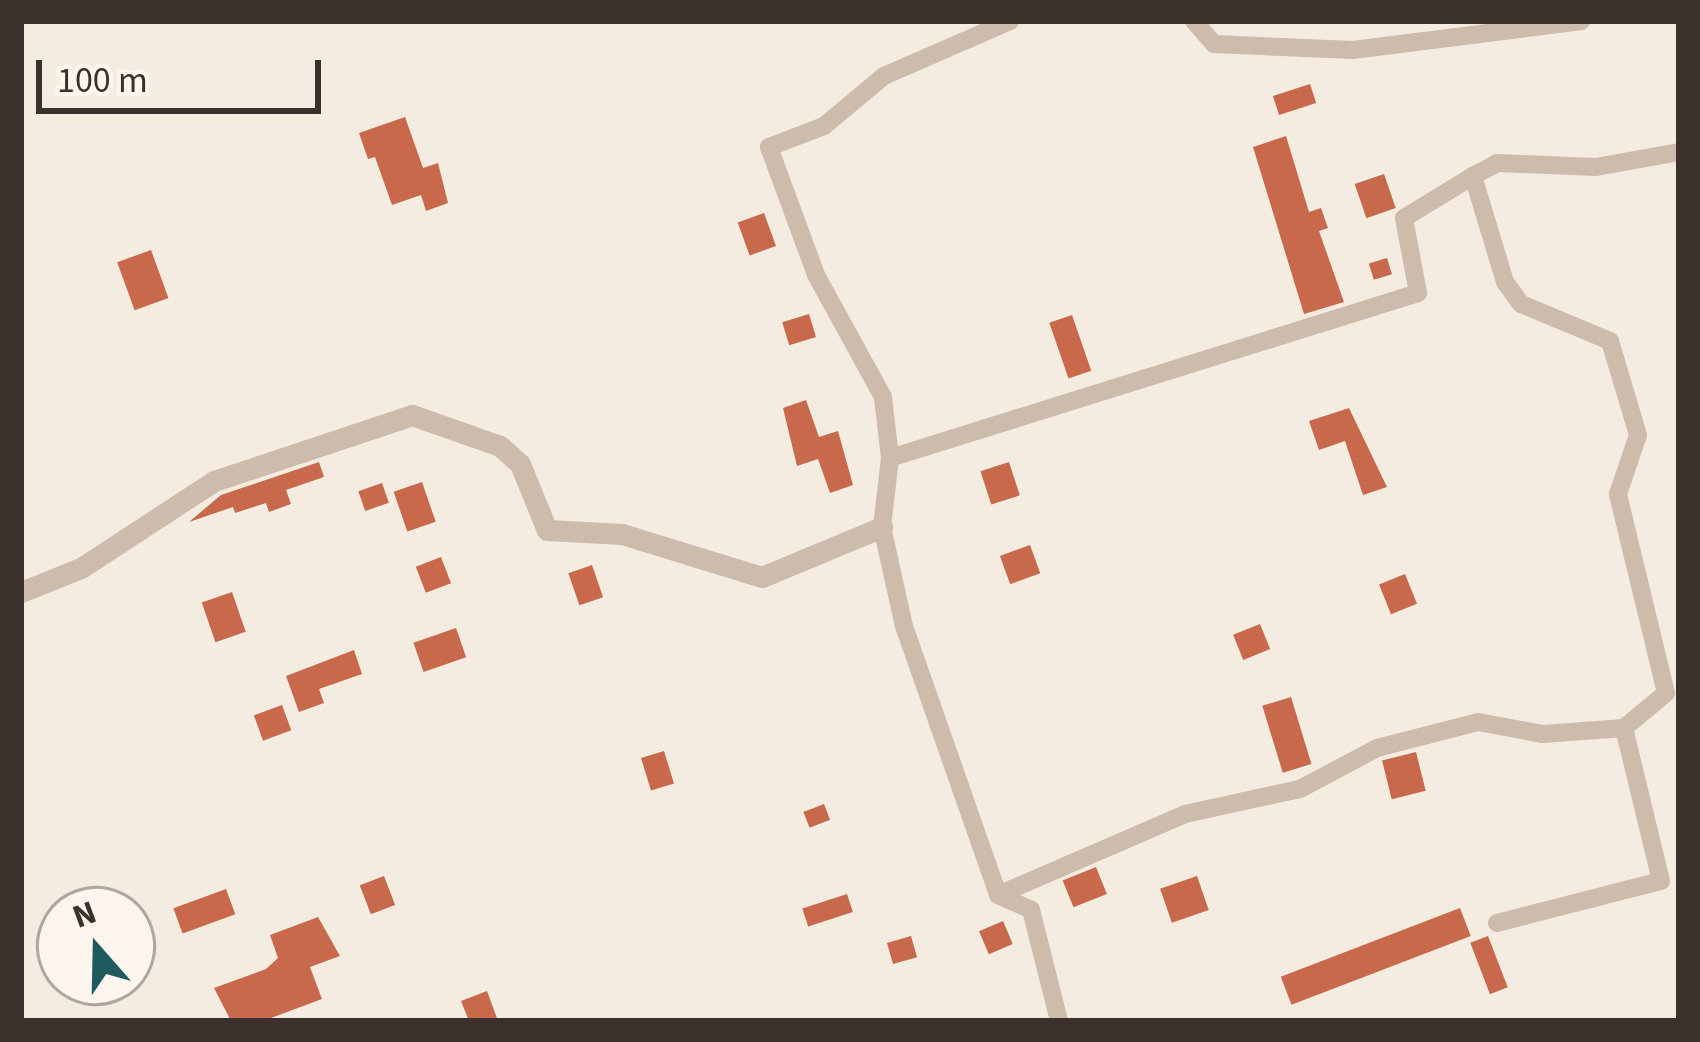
<!DOCTYPE html>
<style>
body{margin:0}
#map{position:relative;width:1700px;height:1042px;overflow:hidden;background:#f4ebe1;font-family:"Source Sans 3",sans-serif}
div>[style]{position:absolute}
[style*='--x']{left:calc(var(--x)*1px);top:calc(var(--y)*1px);width:calc(var(--w)*1px);rotate:calc(var(--a)*1deg)}
.building>*{inset:0;background:#c8694b;transform-origin:0 0}
.minor>*{height:18px;margin:-9px;padding:0 9px;transform-origin:9px;border-radius:9px;background:#cdbbac}
.tertiary>*{height:21px;margin:-10.5px;padding:0 10.5px;transform-origin:10.5px;border-radius:10.5px;background:#cdbbac}
span{translate:-50% -50%;white-space:nowrap;text-align:center;line-height:1.15;-webkit-text-stroke:10px #fbf5ee;paint-order:stroke}
.frame{position:absolute;inset:0;border:24px solid #3b302b;pointer-events:none}
.north{position:absolute;left:36px;top:886px;width:120px;height:120px;box-sizing:border-box;background:#fbf5ee;border:3px solid #aea6a0;border-radius:50%;rotate:340deg;font-size:33px;font-weight:700;line-height:48px;text-align:center;color:#3b302b}
.north::after{content:'';display:block;margin:auto;width:42px;height:54px;background:#1f5a5e;clip-path:polygon(50% 0,100% 100%,50% 72%,0 100%)}
.scale{position:absolute;left:36px;top:60px;width:285px;height:54px;box-sizing:border-box;border:6px solid #3b302b;border-top:0;padding-left:15px;font-size:36px;line-height:42px;white-space:nowrap;color:#3b302b;-webkit-text-stroke:9px #fbf5ee;paint-order:stroke}
</style>
<div id="map">
<div class="building">
<i style="left:1310px;top:84px;width:20px;height:39px;rotate:72deg"></i>
<i style="clip-path:polygon(405px 117px,423px 168px,438px 163px,448px 203px,426px 211px,421px 195px,392px 205px,375px 157px,368px 159px,359px 133px)"></i>
<i style="clip-path:polygon(1286px 136px,1309px 212px,1321px 208px,1328px 228px,1319px 231px,1344px 302px,1304px 314px,1253px 147px)"></i>
<i style="left:1384px;top:174px;width:36px;height:31px;rotate:71deg"></i>
<i style="left:764px;top:213px;width:35px;height:28px;rotate:70deg"></i>
<i style="left:151px;top:250px;width:51px;height:36px;rotate:70deg"></i>
<i style="left:1387px;top:258px;width:17px;height:19px;rotate:73deg"></i>
<i style="left:809px;top:314px;width:24px;height:28px;rotate:73deg"></i>
<i style="left:1072px;top:315px;width:59px;height:24px;rotate:71deg"></i>
<i style="clip-path:polygon(806px 400px,819px 437px,838px 431px,853px 485px,830px 493px,818px 459px,797px 466px,783px 408px)"></i>
<i style="clip-path:polygon(1349px 408px,1387px 487px,1363px 495px,1345px 441px,1319px 450px,1309px 421px)"></i>
<i style="clip-path:polygon(319px 462px,324px 477px,286px 490px,291px 504px,269px 512px,266px 503px,235px 513px,233px 507px,189px 522px,221px 495px)"></i>
<i style="left:1009px;top:462px;width:35px;height:30px;rotate:72deg"></i>
<i style="left:422px;top:482px;width:42px;height:30px;rotate:71deg"></i>
<i style="left:382px;top:483px;width:21px;height:25px;rotate:71deg"></i>
<i style="left:1030px;top:545px;width:30px;height:32px;rotate:70deg"></i>
<i style="left:441px;top:557px;width:28px;height:27px;rotate:69deg"></i>
<i style="left:592px;top:565px;width:34px;height:25px;rotate:71deg"></i>
<i style="left:1405px;top:574px;width:32px;height:28px;rotate:68deg"></i>
<i style="left:232px;top:592px;width:42px;height:32px;rotate:71deg"></i>
<i style="left:1260px;top:624px;width:27px;height:29px;rotate:68deg"></i>
<i style="left:456px;top:628px;width:31px;height:45px;rotate:71deg"></i>
<i style="clip-path:polygon(354px 650px,362px 674px,319px 689px,324px 703px,299px 712px,286px 676px)"></i>
<i style="left:1291px;top:697px;width:70px;height:30px;rotate:73deg"></i>
<i style="left:282px;top:705px;width:27px;height:30px;rotate:70deg"></i>
<i style="left:664px;top:751px;width:34px;height:24px;rotate:73deg"></i>
<i style="left:1416px;top:752px;width:40px;height:35px;rotate:76deg"></i>
<i style="left:824px;top:804px;width:17px;height:22px;rotate:69deg"></i>
<i style="left:1096px;top:867px;width:29px;height:36px;rotate:68deg"></i>
<i style="left:384px;top:876px;width:31px;height:26px;rotate:69deg"></i>
<i style="left:1197px;top:876px;width:36px;height:39px;rotate:71deg"></i>
<i style="left:226px;top:889px;width:27px;height:56px;rotate:70deg"></i>
<i style="left:847px;top:894px;width:19px;height:47px;rotate:72deg"></i>
<i style="left:1460px;top:908px;width:30px;height:192px;rotate:69deg"></i>
<i style="clip-path:polygon(318px 917px,340px 956px,310px 967px,322px 999px,263px 1021px,231px 1021px,214px 988px,266px 969px,278px 958px,270px 935px)"></i>
<i style="left:1003px;top:921px;width:25px;height:26px;rotate:67deg"></i>
<i style="left:911px;top:936px;width:22px;height:25px;rotate:74deg"></i>
<i style="left:1488px;top:936px;width:55px;height:19px;rotate:69deg"></i>
<i style="clip-path:polygon(487px 991px,498px 1021px,469px 1021px,461px 1001px)"></i>
</div>
<div class="minor">
<i style="--x:1010;--y:21;--w:137;--a:156.4"></i>
<i style="--x:884;--y:76;--w:78;--a:140.2"></i>
<i style="--x:824;--y:126;--w:59;--a:159.1"></i>
<i style="--x:769;--y:147;--w:136;--a:69.8"></i>
<i style="--x:816;--y:275;--w:139;--a:61.2"></i>
<i style="--x:883;--y:397;--w:61;--a:83.5"></i>
<i style="--x:890;--y:458;--w:69;--a:96.6"></i>
<i style="--x:882;--y:527;--w:101;--a:77.5"></i>
<i style="--x:904;--y:626;--w:285;--a:70.7"></i>
<i style="--x:998;--y:895;--w:204;--a:-23.4"></i>
<i style="--x:1185;--y:814;--w:118;--a:-12.3"></i>
<i style="--x:1300;--y:789;--w:87;--a:-28"></i>
<i style="--x:1377;--y:748;--w:104;--a:-14.4"></i>
<i style="--x:1478;--y:722;--w:66;--a:10.5"></i>
<i style="--x:1543;--y:734;--w:81;--a:-4.2"></i>
<i style="--x:1194;--y:21;--w:30;--a:49"></i>
<i style="--x:1214;--y:44;--w:139;--a:2.5"></i>
<i style="--x:1353;--y:50;--w:230;--a:-7.2"></i>
<i style="--x:890;--y:458;--w:553;--a:-17.35"></i>
<i style="--x:1418;--y:293;--w:76;--a:-100.6"></i>
<i style="--x:1404;--y:218;--w:81;--a:-31.3"></i>
<i style="--x:998;--y:895;--w:36;--a:24"></i>
<i style="--x:1031;--y:910;--w:114;--a:75.8"></i>
<i style="--x:1497;--y:923;--w:169;--a:-14.4"></i>
<i style="--x:1661;--y:881;--w:157;--a:-103.6"></i>
<i style="--x:1624;--y:728;--w:55;--a:-39.8"></i>
<i style="--x:1666;--y:693;--w:205;--a:-103.6"></i>
<i style="--x:1618;--y:494;--w:62;--a:-71.3"></i>
<i style="--x:1638;--y:435;--w:98;--a:-106.6"></i>
<i style="--x:1610;--y:341;--w:96;--a:-157.4"></i>
<i style="--x:1521;--y:304;--w:27;--a:-126"></i>
<i style="--x:1505;--y:282;--w:111;--a:-106.8"></i>
<i style="--x:1473;--y:176;--w:27;--a:-28"></i>
<i style="--x:1497;--y:163;--w:99;--a:2.3"></i>
<i style="--x:1596;--y:167;--w:84;--a:-10.2"></i>
</div>
<div class="tertiary">
<i style="--x:21;--y:592;--w:65;--a:-21.8"></i>
<i style="--x:81;--y:568;--w:159;--a:-33.2"></i>
<i style="--x:214;--y:481;--w:209;--a:-18.4"></i>
<i style="--x:412;--y:415;--w:93;--a:19.4"></i>
<i style="--x:500;--y:446;--w:27;--a:42"></i>
<i style="--x:520;--y:464;--w:71;--a:67.8"></i>
<i style="--x:547;--y:530;--w:75;--a:3.1"></i>
<i style="--x:622;--y:534;--w:146;--a:17.1"></i>
<i style="--x:762;--y:577;--w:130;--a:-22.6"></i>
</div>
<div class="frame"></div>
<div class="north">N</div>
<div class="scale">100 m</div>
</div>
